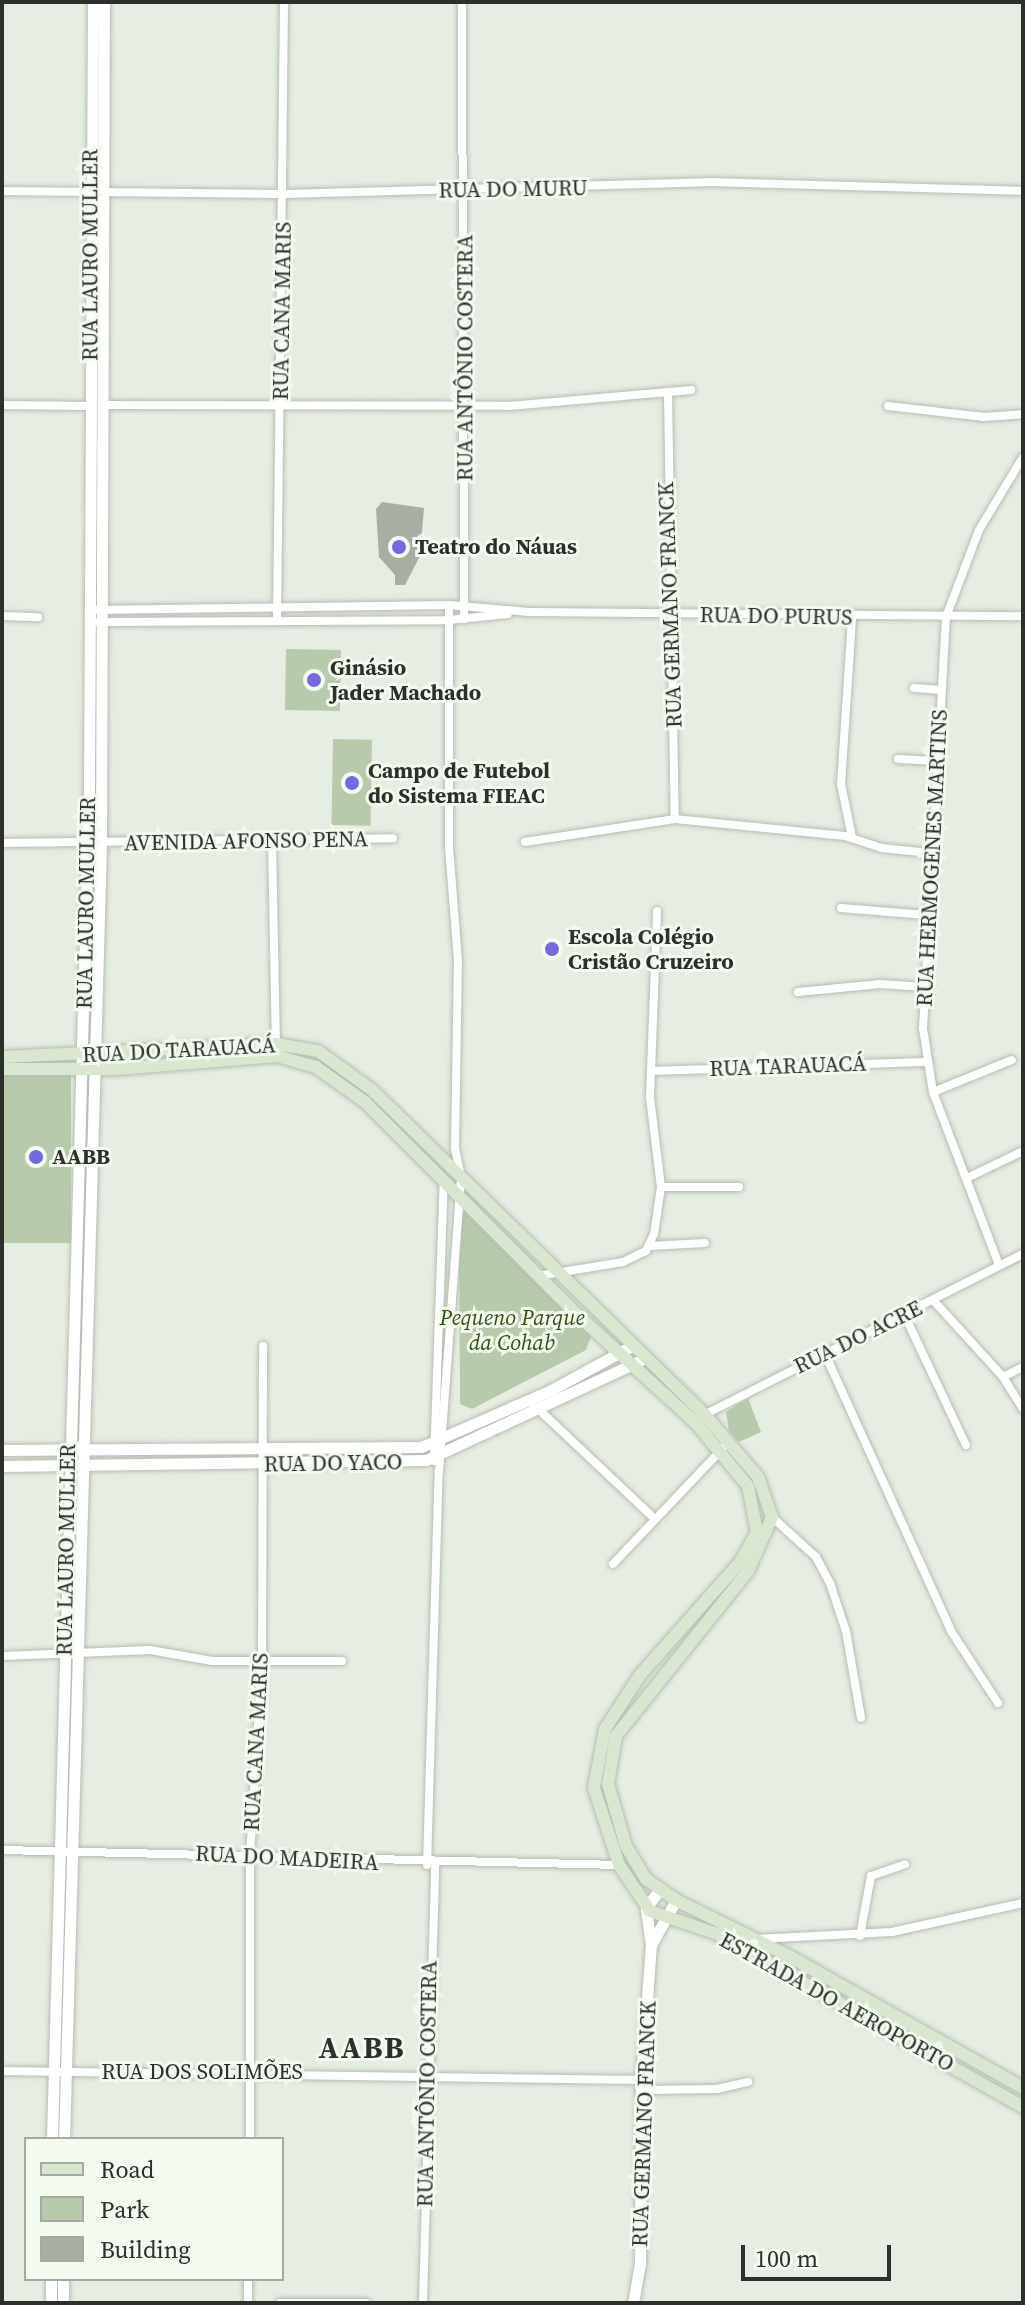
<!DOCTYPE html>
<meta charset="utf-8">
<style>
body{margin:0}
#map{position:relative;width:1025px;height:2305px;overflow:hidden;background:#e6ede2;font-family:"Source Serif 4",serif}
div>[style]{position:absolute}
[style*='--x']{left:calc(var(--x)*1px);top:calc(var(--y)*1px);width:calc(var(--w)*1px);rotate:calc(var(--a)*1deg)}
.green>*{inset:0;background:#b7cbac;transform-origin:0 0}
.building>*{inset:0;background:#a7aea4}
.roads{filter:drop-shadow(0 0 2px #b6bdb2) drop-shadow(0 0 2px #b6bdb2)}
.minor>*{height:8px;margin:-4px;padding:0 4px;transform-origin:4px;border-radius:4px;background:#fff}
.tertiary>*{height:11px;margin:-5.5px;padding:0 5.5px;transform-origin:5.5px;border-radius:5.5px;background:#fff}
.secondary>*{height:12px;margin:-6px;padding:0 6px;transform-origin:6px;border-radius:6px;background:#d9e7d0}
.dots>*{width:22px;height:22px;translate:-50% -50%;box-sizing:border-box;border:4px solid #f3faef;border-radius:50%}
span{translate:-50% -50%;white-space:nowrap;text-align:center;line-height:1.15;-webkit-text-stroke:6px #f3faef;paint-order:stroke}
.street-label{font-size:22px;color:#2d2f2b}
.poi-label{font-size:22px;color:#2d2f2b;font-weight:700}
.left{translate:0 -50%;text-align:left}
.park-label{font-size:22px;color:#2f5116;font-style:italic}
.district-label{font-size:30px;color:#2d2f2b;font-weight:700;letter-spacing:2px}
.frame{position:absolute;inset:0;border:4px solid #2d2f2b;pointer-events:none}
.legend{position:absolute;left:24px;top:2137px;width:260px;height:144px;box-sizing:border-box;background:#f3faef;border:2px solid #a4a9a1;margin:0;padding:10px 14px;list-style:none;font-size:24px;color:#2d2f2b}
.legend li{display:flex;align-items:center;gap:16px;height:40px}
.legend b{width:40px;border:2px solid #a4a9a1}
.scale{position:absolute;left:741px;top:2245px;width:150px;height:36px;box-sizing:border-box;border:4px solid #2d2f2b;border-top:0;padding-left:10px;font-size:24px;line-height:28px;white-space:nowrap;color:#2d2f2b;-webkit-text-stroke:6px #f3faef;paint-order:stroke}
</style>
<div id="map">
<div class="green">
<i style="left:286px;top:649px;width:55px;height:61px;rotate:1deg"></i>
<i style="left:333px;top:739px;width:39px;height:86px;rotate:1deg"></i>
<i style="left:2px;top:1070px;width:69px;height:173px"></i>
<i style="clip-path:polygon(466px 1209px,591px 1336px,586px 1350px,472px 1409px,460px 1404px,459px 1217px)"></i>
<i style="clip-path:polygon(748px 1398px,761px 1432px,739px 1442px,729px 1431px,726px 1412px)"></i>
</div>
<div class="building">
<i style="clip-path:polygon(382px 502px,424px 508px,420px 556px,405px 585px,395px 585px,395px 575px,379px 557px,376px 509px)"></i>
</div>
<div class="roads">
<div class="minor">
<i style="--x:462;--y:2;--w:617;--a:89.81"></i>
<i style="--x:2;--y:191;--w:282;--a:0.6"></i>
<i style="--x:284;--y:194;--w:424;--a:-1.6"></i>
<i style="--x:708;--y:182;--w:315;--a:1.6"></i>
<i style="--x:668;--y:392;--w:427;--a:89.1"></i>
<i style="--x:2;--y:405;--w:87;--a:0.7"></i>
<i style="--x:102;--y:405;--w:407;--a:0.1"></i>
<i style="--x:509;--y:406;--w:183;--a:-5"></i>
<i style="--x:888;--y:406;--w:97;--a:6.5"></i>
<i style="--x:984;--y:417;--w:39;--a:-4"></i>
<i style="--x:91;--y:610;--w:358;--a:-0.8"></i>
<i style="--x:449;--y:605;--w:80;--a:5"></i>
<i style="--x:529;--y:612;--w:494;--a:0.5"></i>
<i style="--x:2;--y:616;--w:36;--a:2"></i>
<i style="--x:277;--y:621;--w:619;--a:-89.35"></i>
<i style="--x:98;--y:622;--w:351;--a:-0.3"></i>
<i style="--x:449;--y:620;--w:59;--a:-5.8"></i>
<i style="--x:914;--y:688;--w:28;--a:4"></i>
<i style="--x:898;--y:759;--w:40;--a:2.9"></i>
<i style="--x:852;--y:837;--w:54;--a:-101.7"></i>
<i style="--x:841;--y:784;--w:167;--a:-86.2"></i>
<i style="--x:272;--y:840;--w:207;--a:88.9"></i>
<i style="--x:525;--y:842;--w:152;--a:-8.7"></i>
<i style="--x:675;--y:819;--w:171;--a:5.7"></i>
<i style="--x:845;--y:836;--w:38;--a:18"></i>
<i style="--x:881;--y:848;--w:49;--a:5.8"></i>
<i style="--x:2;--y:843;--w:391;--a:-0.7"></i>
<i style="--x:841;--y:908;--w:86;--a:4.7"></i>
<i style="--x:798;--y:992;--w:83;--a:-5.5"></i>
<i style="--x:881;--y:984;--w:43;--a:4"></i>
<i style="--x:652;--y:1071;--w:272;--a:-1.9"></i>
<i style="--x:933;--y:1092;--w:85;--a:-22.1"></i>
<i style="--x:967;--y:1178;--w:62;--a:-25.7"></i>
<i style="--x:661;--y:1187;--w:78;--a:0"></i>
<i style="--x:649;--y:1246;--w:56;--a:-3.1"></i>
<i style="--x:999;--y:1265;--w:185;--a:-110.9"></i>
<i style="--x:933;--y:1092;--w:65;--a:-98.9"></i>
<i style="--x:923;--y:1028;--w:412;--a:-86.8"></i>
<i style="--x:946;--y:617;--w:93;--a:-69.2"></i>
<i style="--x:979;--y:530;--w:85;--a:-58.9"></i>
<i style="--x:538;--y:1276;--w:86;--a:-9.4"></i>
<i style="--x:623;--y:1262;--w:25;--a:-26"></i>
<i style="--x:646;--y:1251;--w:19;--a:-65"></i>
<i style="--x:654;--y:1234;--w:48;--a:-81.5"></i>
<i style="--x:661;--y:1187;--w:91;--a:-97"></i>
<i style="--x:650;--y:1097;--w:186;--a:-87.8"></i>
<i style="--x:933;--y:1300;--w:104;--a:47.7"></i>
<i style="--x:1003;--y:1377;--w:38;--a:58"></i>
<i style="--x:904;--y:1314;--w:145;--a:64.7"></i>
<i style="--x:825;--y:1354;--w:304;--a:65.5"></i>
<i style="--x:951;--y:1631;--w:86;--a:56.9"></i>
<i style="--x:1003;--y:1377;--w:22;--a:-27"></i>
<i style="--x:534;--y:1405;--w:163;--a:43.3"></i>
<i style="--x:702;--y:1416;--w:360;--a:-26.8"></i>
<i style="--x:434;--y:1461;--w:282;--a:-88"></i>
<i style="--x:772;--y:1517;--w:59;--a:42.3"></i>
<i style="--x:816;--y:1557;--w:30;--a:62"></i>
<i style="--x:830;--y:1583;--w:51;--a:71.6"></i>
<i style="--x:846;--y:1631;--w:88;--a:80.2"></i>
<i style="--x:613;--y:1564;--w:160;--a:-46.5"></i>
<i style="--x:2;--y:1656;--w:148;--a:-2.3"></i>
<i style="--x:150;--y:1650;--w:63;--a:10.1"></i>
<i style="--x:212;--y:1661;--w:130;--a:0"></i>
<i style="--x:2;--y:1850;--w:617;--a:1.39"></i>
<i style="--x:427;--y:1865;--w:393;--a:-88.3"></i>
<i style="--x:439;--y:1472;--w:296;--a:-85.7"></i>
<i style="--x:461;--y:1177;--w:30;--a:-102"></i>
<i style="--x:455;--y:1148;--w:187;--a:-89.1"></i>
<i style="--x:458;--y:961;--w:114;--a:-94.5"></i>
<i style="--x:449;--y:847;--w:242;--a:-90"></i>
<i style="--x:860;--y:1936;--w:61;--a:-79.6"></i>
<i style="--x:871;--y:1876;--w:36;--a:-19"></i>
<i style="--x:742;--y:1947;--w:16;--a:-30"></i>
<i style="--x:756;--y:1939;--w:136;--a:-2.9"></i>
<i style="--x:892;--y:1932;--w:134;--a:-12.5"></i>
<i style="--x:2;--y:2071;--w:639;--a:0.81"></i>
<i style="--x:643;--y:2090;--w:74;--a:-0.8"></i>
<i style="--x:717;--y:2089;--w:32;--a:-13"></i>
<i style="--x:250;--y:2139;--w:283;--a:-90"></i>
<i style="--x:250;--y:1856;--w:196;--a:-86.5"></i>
<i style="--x:262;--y:1660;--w:314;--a:-89.8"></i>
<i style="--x:248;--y:2303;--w:24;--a:-90"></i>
<i style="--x:280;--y:2303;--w:86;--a:0"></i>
<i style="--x:423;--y:2303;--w:438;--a:-88.4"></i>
</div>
<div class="tertiary">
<i style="--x:2;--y:1450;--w:419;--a:-0.4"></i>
<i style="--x:421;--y:1447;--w:142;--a:-23.7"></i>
<i style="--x:551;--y:1390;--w:90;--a:-28.6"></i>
<i style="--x:2;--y:1466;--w:424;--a:-0.8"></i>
<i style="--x:426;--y:1460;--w:237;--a:-24.9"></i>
<i style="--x:651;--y:1945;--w:51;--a:-60.9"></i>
<i style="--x:52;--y:2139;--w:1349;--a:-88.43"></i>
<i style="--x:89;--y:791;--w:789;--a:-89.71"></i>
<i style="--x:64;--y:2139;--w:1297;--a:-88.36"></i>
<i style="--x:101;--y:843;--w:841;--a:-89.8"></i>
<i style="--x:51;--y:2279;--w:24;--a:90"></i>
<i style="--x:63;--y:2303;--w:24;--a:-90"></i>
<i style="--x:633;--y:2303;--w:40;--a:-80"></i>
<i style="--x:640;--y:2264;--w:184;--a:-89.7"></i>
<i style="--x:641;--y:2080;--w:135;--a:-85.8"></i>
<i style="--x:651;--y:1945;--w:37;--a:-98"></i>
<i style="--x:646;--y:1908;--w:22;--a:-54"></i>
</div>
<div class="secondary">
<i style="--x:2;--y:1057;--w:274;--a:-2.7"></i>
<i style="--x:276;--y:1044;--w:43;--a:9.5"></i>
<i style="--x:318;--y:1051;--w:67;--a:35.8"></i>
<i style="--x:372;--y:1090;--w:464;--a:44.3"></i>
<i style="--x:704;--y:1414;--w:83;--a:49.4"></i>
<i style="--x:758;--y:1477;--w:42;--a:70.7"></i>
<i style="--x:772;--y:1517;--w:59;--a:114"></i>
<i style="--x:748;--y:1571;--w:211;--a:128.7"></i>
<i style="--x:616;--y:1736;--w:49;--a:99.5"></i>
<i style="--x:608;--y:1784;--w:65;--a:73.8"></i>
<i style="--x:626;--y:1846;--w:39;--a:59"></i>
<i style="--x:646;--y:1879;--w:37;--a:35"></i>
<i style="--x:676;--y:1900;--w:126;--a:26.4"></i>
<i style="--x:789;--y:1956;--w:269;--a:29.4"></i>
<i style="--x:2;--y:1069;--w:115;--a:0"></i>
<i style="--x:117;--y:1069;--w:161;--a:-4.6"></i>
<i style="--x:277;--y:1056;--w:41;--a:15.8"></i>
<i style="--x:316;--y:1067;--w:60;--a:35.5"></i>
<i style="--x:365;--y:1102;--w:291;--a:45.1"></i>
<i style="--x:570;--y:1308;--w:169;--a:42.4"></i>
<i style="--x:695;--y:1422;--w:83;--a:50.4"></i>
<i style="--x:748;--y:1486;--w:47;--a:78.9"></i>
<i style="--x:757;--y:1532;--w:33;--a:119"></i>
<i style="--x:741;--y:1561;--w:152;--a:131.5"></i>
<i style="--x:640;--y:1675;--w:64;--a:122.9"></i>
<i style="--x:605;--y:1729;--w:60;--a:100.6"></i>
<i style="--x:594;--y:1788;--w:81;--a:72"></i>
<i style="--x:619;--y:1865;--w:55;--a:56"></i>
<i style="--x:650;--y:1911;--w:71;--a:18.9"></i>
<i style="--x:717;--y:1934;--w:352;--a:29.5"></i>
</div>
</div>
<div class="dots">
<i style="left:399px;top:547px;background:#7568e3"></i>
<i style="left:314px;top:680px;background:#7568e3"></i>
<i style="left:352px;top:783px;background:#7568e3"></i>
<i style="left:552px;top:949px;background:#7568e3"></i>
<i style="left:36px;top:1157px;background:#7568e3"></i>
</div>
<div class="street-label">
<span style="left:513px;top:189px;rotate:-1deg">RUA DO MURU</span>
<span style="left:90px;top:255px;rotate:-90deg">RUA LAURO MULLER</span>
<span style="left:282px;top:311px;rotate:-89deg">RUA CANA MARIS</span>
<span style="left:465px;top:358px;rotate:-90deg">RUA ANTÔNIO COSTERA</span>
<span style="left:670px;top:605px;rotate:-92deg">RUA GERMANO FRANCK</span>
<span style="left:776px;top:616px;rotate:1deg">RUA DO PURUS</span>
<span style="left:246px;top:841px;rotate:-1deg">AVENIDA AFONSO PENA</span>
<span style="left:932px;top:858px;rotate:-87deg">RUA HERMOGENES MARTINS</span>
<span style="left:86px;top:903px;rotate:-89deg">RUA LAURO MULLER</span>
<span style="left:179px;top:1050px;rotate:-3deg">RUA DO TARAUACÁ</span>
<span style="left:788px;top:1066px;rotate:-2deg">RUA TARAUACÁ</span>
<span style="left:858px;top:1337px;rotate:-26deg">RUA DO ACRE</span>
<span style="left:333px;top:1463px;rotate:-1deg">RUA DO YACO</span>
<span style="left:66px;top:1550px;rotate:-89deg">RUA LAURO MULLER</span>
<span style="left:256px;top:1742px;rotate:-87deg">RUA CANA MARIS</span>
<span style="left:287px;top:1858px;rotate:3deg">RUA DO MADEIRA</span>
<span style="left:837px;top:2002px;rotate:29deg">ESTRADA DO AEROPORTO</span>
<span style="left:202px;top:2072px">RUA DOS SOLIMÕES</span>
<span style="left:427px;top:2084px;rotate:-89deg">RUA ANTÔNIO COSTERA</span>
<span style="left:644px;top:2124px;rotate:-88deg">RUA GERMANO FRANCK</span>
</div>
<div class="poi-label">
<span class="left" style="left:415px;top:547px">Teatro do Náuas</span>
<span class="left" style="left:330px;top:680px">Ginásio<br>Jader Machado</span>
<span class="left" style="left:368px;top:783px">Campo de Futebol<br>do Sistema FIEAC</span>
<span class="left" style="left:568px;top:949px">Escola Colégio<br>Cristão Cruzeiro</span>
<span class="left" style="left:52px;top:1157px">AABB</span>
</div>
<div class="park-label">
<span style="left:512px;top:1330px">Pequeno Parque<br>da Cohab</span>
</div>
<div class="district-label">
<span style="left:362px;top:2048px">AABB</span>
</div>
<div class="frame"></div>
<ul class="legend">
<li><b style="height:10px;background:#d9e7d0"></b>Road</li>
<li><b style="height:22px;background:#b7cbac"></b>Park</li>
<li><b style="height:22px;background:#a7aea4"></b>Building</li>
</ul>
<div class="scale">100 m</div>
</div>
